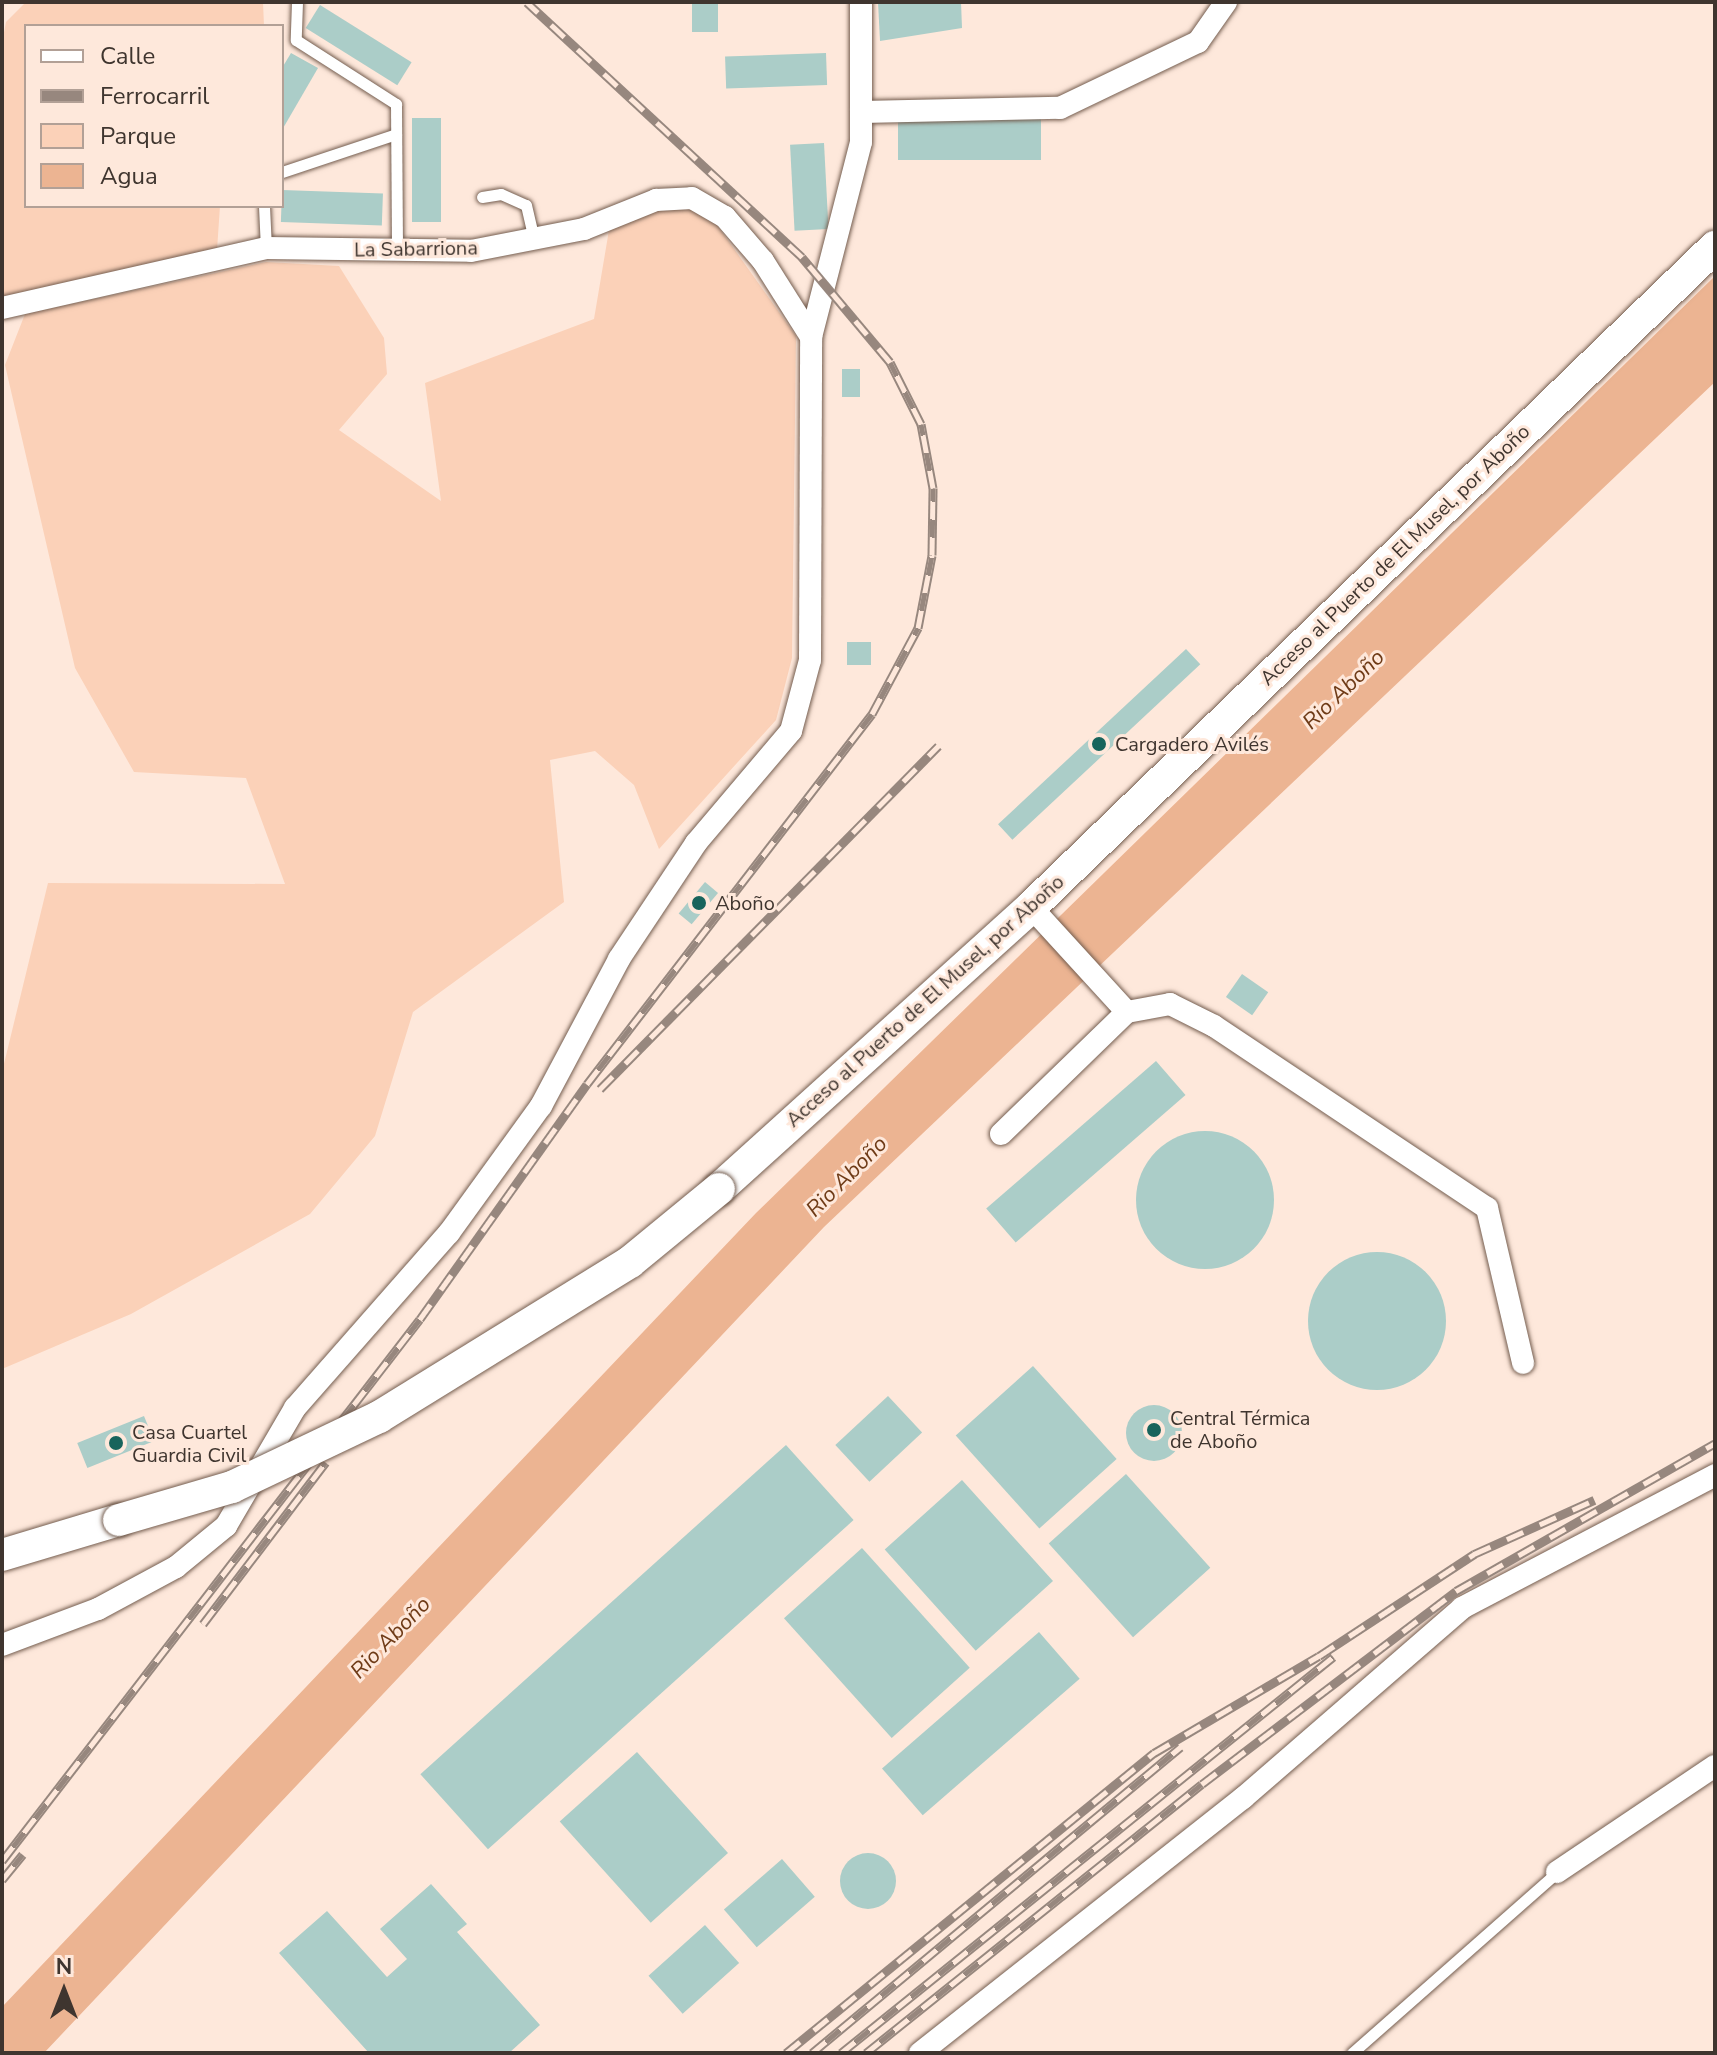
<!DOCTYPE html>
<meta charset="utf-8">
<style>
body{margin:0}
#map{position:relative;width:1717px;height:2055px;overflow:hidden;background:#fee8db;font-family:"Nunito Sans",sans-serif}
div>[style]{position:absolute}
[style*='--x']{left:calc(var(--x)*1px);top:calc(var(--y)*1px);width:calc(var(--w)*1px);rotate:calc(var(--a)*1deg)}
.green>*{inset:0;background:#fbd1b8}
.water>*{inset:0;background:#ecb492}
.building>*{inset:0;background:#abcdc8;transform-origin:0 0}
.round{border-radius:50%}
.roads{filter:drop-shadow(0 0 2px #745d4f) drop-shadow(0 0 2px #745d4f)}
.lane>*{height:11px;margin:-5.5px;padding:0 5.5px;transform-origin:5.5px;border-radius:5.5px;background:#fff}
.street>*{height:22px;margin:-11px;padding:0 11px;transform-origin:11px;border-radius:11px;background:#fff}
.secondary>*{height:32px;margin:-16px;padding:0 16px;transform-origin:16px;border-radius:16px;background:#fff}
.rail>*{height:9px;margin-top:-4.5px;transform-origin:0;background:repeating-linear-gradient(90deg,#fee8db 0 18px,#97877e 0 36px);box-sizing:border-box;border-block:2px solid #97877e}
.bridges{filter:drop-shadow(0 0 2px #745d4f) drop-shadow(0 0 2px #745d4f)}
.secondary-bridge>*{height:32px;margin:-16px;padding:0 16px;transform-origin:16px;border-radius:16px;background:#fff}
.dots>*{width:22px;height:22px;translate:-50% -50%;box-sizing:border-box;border:4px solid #fee8db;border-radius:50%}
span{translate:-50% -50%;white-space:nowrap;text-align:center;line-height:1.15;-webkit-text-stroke:6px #fee8db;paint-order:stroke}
.street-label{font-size:20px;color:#3f352f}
.poi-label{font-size:20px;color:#3f352f}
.left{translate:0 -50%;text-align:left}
.water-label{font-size:22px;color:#6f3b17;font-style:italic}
.frame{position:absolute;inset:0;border:4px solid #3f352f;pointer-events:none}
.legend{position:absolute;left:24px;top:24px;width:260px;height:184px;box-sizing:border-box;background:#fee8db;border:2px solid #b2a096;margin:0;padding:10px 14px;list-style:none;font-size:24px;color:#3f352f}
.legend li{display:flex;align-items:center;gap:16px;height:40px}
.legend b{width:40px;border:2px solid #b2a096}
.north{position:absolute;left:24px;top:1951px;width:80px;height:80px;-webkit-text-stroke:6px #fee8db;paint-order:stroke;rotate:0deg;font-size:22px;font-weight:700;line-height:32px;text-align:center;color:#3f352f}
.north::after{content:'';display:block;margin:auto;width:28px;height:36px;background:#3f352f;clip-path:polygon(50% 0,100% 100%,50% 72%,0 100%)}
</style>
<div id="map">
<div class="green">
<i style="clip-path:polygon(26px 2px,263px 2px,264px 26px,26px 26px,26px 206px,220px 206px,217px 250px,2px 298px,2px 43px,6px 22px)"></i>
<i style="clip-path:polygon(694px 208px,717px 225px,796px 336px,792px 658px,776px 720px,659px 849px,634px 785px,595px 751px,550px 760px,564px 902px,413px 1012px,375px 1136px,310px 1214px,131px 1314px,2px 1369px,2px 1072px,48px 883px,285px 884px,246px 778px,134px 772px,75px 668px,5px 365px,25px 314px,266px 262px,339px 266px,384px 338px,387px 374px,339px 430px,441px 501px,425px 383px,594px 319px,609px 230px,658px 209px)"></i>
</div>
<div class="water">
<i style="clip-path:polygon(1715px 276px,1715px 382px,824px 1227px,44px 2053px,2px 2053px,2px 2007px,756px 1213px)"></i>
</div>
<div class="building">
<i style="left:692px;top:2px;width:26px;height:30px"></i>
<i style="clip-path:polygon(878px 2px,961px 2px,962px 28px,880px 41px)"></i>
<i style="left:320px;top:5px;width:108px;height:27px;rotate:32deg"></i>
<i style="clip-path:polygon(291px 53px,318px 68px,282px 130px,282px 68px)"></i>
<i style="left:826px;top:53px;width:32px;height:101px;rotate:88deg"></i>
<i style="left:412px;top:118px;width:29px;height:104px"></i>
<i style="left:898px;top:119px;width:143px;height:41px"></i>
<i style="left:824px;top:143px;width:86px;height:34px;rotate:87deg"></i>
<i style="left:282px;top:190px;width:101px;height:32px;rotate:2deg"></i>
<i style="left:842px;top:369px;width:18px;height:28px"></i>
<i style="left:847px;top:642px;width:24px;height:23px"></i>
<i style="left:1186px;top:649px;width:21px;height:257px;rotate:47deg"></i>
<i style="left:705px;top:882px;width:17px;height:41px;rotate:40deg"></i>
<i style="left:1242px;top:974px;width:32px;height:28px;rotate:35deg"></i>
<i style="left:1156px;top:1061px;width:45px;height:225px;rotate:49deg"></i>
<i class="round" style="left:1136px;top:1131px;width:138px;height:138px"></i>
<i class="round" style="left:1308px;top:1252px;width:138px;height:138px"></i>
<i style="left:1033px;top:1366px;width:125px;height:104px;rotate:48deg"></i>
<i style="left:888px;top:1396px;width:50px;height:72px;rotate:47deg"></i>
<i class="round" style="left:1126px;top:1405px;width:56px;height:56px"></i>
<i style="left:144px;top:1416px;width:27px;height:72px;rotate:68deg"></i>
<i style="left:786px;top:1445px;width:101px;height:492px;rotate:48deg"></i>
<i style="left:1126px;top:1474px;width:126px;height:104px;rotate:48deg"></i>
<i style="left:962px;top:1480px;width:136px;height:104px;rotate:48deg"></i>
<i style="left:862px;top:1548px;width:161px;height:105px;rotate:48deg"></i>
<i style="left:1039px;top:1632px;width:62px;height:208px;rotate:49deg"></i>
<i style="left:637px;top:1752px;width:136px;height:104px;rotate:48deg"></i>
<i class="round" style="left:840px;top:1853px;width:56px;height:56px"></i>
<i style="left:782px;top:1859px;width:50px;height:77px;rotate:49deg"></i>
<i style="clip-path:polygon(431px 1884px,467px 1924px,457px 1932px,540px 2025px,509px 2053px,369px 2053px,279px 1953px,327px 1911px,387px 1977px,407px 1959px,380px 1929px)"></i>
<i style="left:705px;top:1925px;width:51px;height:76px;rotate:48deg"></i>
</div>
<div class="roads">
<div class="lane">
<i style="--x:297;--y:2;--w:38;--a:92"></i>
<i style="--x:296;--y:40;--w:119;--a:32.6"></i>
<i style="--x:396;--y:104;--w:149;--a:89.6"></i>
<i style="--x:282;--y:172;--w:120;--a:-18.4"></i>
<i style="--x:482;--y:197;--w:19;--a:-9"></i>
<i style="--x:501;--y:194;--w:27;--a:24"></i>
<i style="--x:526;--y:205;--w:35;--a:77"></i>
<i style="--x:264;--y:206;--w:42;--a:87.3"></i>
<i style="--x:1352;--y:2053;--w:273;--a:-41.4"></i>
</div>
<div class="street">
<i style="--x:861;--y:112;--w:199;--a:-1.2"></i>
<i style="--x:1060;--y:108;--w:153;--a:-25.6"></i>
<i style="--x:1198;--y:42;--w:49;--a:-55"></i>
<i style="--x:2;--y:308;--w:271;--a:-12.8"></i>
<i style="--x:266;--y:248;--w:205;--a:0.8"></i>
<i style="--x:471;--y:251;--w:115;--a:-11"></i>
<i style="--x:584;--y:229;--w:78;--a:-21.9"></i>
<i style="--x:656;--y:200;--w:36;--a:-3"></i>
<i style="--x:692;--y:198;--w:38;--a:30"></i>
<i style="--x:725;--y:217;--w:58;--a:49.2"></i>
<i style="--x:763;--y:261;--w:90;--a:57.7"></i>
<i style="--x:1031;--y:907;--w:142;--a:47.6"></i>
<i style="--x:1001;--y:1134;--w:175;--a:-44.1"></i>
<i style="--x:1127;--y:1012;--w:44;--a:-10.5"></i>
<i style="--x:1170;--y:1004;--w:49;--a:26.6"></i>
<i style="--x:1214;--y:1026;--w:328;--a:33.7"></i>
<i style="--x:1487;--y:1208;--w:159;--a:76.9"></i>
<i style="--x:2;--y:1645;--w:103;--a:-20.6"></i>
<i style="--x:98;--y:1609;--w:89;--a:-28.3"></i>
<i style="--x:176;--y:1567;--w:65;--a:-39.4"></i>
<i style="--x:226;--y:1526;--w:137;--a:-59.7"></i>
<i style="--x:295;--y:1408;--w:233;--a:-48.7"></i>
<i style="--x:449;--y:1233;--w:157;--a:-54.1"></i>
<i style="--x:541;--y:1106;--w:166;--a:-62"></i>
<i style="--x:619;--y:959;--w:139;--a:-56.4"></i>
<i style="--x:696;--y:843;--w:147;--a:-49.7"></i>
<i style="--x:791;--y:731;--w:73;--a:-75"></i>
<i style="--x:810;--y:660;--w:323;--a:-89.8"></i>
<i style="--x:811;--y:337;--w:201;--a:-75.6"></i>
<i style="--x:861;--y:142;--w:140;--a:-90"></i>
<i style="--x:1557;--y:1872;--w:190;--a:-33.9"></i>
<i style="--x:920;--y:2053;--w:412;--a:-38.3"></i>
<i style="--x:1243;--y:1798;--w:290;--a:-40.9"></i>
<i style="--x:1462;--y:1608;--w:286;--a:-27.7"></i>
</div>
<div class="secondary">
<i style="--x:719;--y:1189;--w:421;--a:-42.1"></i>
<i style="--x:1031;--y:907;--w:951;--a:-43.98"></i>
<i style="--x:2;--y:1555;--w:122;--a:-16.7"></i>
</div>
</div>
<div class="rail">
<i style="--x:600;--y:1089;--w:482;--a:-45.4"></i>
<i style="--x:203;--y:1624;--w:203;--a:-52.8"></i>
<i style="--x:2;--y:1861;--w:684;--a:-52.36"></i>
<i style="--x:420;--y:1319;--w:288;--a:-54.6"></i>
<i style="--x:587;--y:1084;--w:467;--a:-52.4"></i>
<i style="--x:872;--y:714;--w:98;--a:-61.9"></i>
<i style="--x:918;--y:628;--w:74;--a:-79.1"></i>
<i style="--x:932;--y:555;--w:67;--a:-89.1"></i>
<i style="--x:933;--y:488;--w:65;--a:-100.6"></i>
<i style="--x:921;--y:424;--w:69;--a:-116.6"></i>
<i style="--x:890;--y:362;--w:137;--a:-130"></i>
<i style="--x:802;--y:257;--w:375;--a:-137.2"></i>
<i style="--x:2;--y:1880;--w:33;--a:-51"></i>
<i style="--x:786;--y:2053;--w:475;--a:-39.2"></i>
<i style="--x:1154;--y:1753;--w:191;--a:-30.5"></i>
<i style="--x:1319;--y:1656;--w:186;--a:-33.3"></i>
<i style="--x:1474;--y:1554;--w:132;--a:-24.2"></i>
<i style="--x:812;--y:2053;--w:479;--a:-39.7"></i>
<i style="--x:841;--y:2053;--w:632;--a:-38.83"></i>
<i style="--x:866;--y:2053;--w:430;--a:-38.7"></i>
<i style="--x:1202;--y:1784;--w:319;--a:-37.2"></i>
<i style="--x:1456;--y:1591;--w:298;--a:-29.7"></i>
</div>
<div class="bridges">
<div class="secondary-bridge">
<i style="--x:119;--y:1520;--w:118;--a:-16.3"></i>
<i style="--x:232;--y:1487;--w:163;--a:-25.5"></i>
<i style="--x:379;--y:1417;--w:295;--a:-31.7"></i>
<i style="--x:630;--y:1262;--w:115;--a:-39.4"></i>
</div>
</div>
<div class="dots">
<i style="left:1099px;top:744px;background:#18645c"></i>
<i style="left:699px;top:903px;background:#18645c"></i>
<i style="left:1154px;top:1430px;background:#18645c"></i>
<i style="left:116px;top:1443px;background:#18645c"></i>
</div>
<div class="street-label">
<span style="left:416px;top:249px;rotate:-1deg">La Sabarriona</span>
<span style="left:1395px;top:555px;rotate:-44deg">Acceso al Puerto de El Musel, por Aboño</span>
<span style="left:925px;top:1001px;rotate:-42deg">Acceso al Puerto de El Musel, por Aboño</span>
</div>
<div class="poi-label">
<span class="left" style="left:1115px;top:744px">Cargadero Avilés</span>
<span class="left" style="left:715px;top:903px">Aboño</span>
<span class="left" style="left:1170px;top:1430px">Central Térmica<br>de Aboño</span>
<span class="left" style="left:132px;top:1444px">Casa Cuartel<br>Guardia Civil</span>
</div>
<div class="water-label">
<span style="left:1344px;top:690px;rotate:-44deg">Rio Aboño</span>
<span style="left:847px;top:1177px;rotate:-45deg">Rio Aboño</span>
<span style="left:391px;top:1638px;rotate:-46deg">Rio Aboño</span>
</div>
<div class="frame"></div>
<ul class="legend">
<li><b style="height:10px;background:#fff"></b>Calle</li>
<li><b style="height:10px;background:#97877e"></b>Ferrocarril</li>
<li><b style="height:22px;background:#fbd1b8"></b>Parque</li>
<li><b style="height:22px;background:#ecb492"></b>Agua</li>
</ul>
<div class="north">N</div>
</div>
